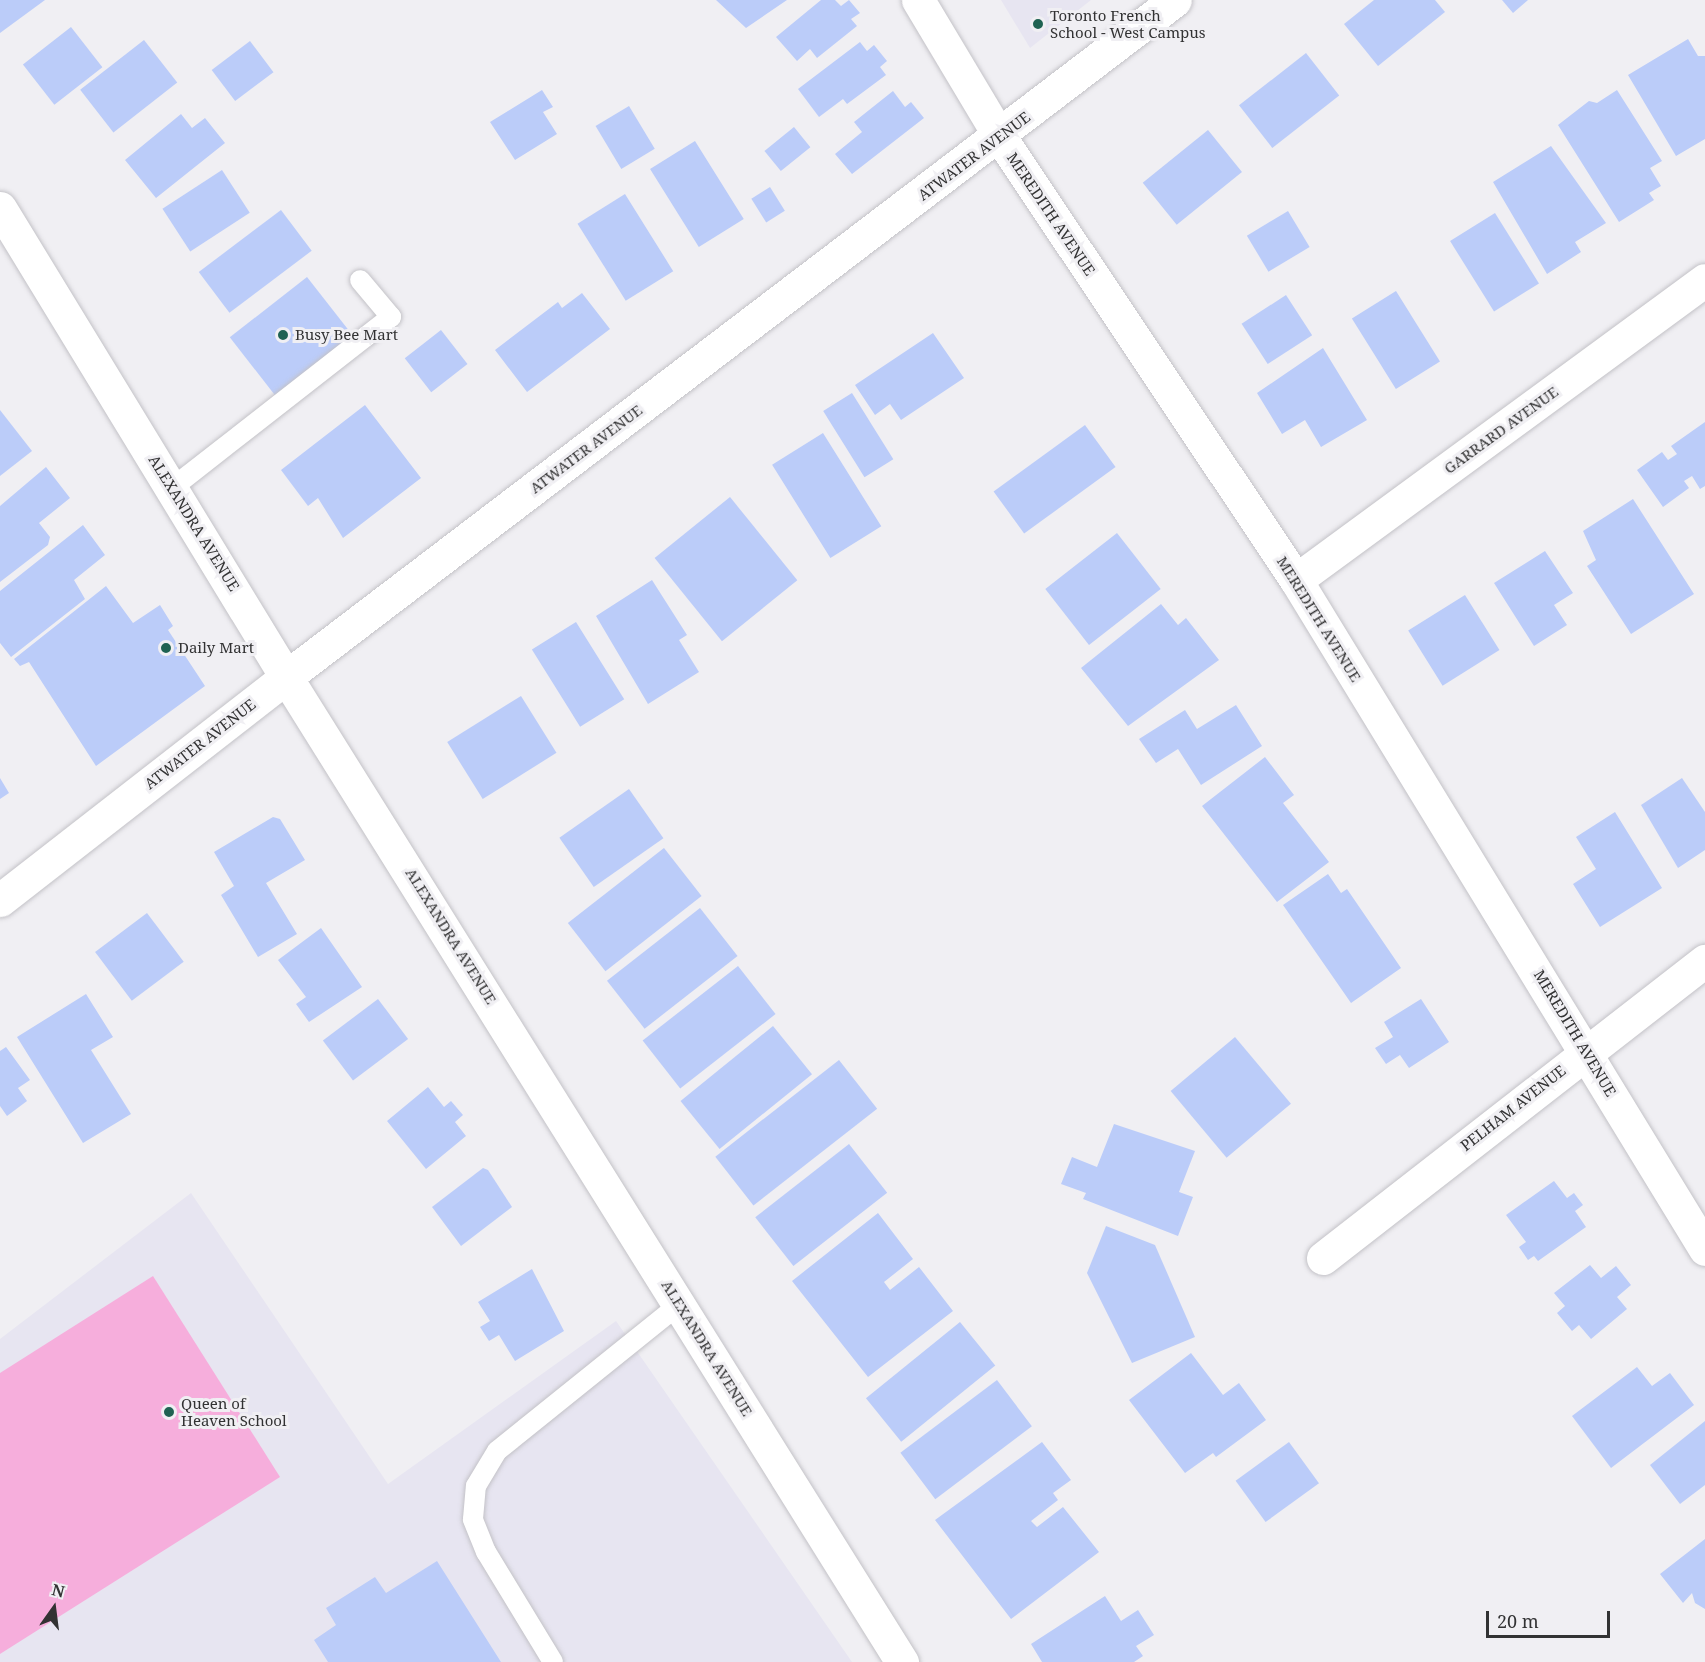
<!DOCTYPE html>
<style>
body{margin:0}
#map{position:relative;width:1705px;height:1662px;overflow:hidden;background:#f0eff3;font-family:"Noto Serif",serif}
div>[style]{position:absolute}
[style*='--x']{left:calc(var(--x)*1px);top:calc(var(--y)*1px);width:calc(var(--w)*1px);rotate:calc(var(--a)*1deg)}
.built>*{inset:0;background:#e7e5f1}
.green>*{inset:0;background:#f6aedc}
.building>*{inset:0;background:#bbccf9;transform-origin:0 0}
.roads{filter:drop-shadow(0 0 2px #c3c2c7) drop-shadow(0 0 2px #c3c2c7)}
.lane>*{height:20px;margin:-10px;padding:0 10px;transform-origin:10px;border-radius:10px;background:#fff}
.street>*{height:33px;margin:-16.5px;padding:0 16.5px;transform-origin:16.5px;border-radius:16.5px;background:#fff}
.secondary>*{height:33px;margin:-16.5px;padding:0 16.5px;transform-origin:16.5px;border-radius:16.5px;background:#fff}
.dots>*{width:16px;height:16px;translate:-50% -50%;box-sizing:border-box;border:3px solid #f0eff3;border-radius:50%}
span{translate:-50% -50%;white-space:nowrap;text-align:center;line-height:1.15;-webkit-text-stroke:6px #f0eff3;paint-order:stroke}
.poi-label{font-size:15px;color:#323233}
.left{translate:0 -50%;text-align:left}
.street-label{font-size:15px;color:#323233}
.north{position:absolute;left:24px;top:1578px;width:60px;height:60px;-webkit-text-stroke:4px #f0eff3;paint-order:stroke;rotate:14deg;font-size:16px;font-weight:700;line-height:24px;text-align:center;color:#323233}
.north::after{content:'';display:block;margin:auto;width:21px;height:27px;background:#323233;clip-path:polygon(50% 0,100% 100%,50% 72%,0 100%)}
.scale{position:absolute;left:1486px;top:1611px;width:124px;height:27px;box-sizing:border-box;border:3px solid #323233;border-top:0;padding-left:8px;font-size:18px;line-height:21px;white-space:nowrap;color:#323233;-webkit-text-stroke:4px #f0eff3;paint-order:stroke}
</style>
<div id="map">
<div class="built">
<i style="clip-path:polygon(1001px 0,1091px 0,1030px 48px)"></i>
<i style="clip-path:polygon(191px 1193px,388px 1484px,616px 1321px,852px 1662px,0 1662px,0 1339px)"></i>
</div>
<div class="green">
<i style="clip-path:polygon(153px 1276px,280px 1477px,0 1654px,0 1373px)"></i>
</div>
<div class="building">
<i style="clip-path:polygon(0 0,45px 0,0 33px)"></i>
<i style="clip-path:polygon(716px 0,787px 0,746px 28px)"></i>
<i style="clip-path:polygon(821px 0,835px 0,841px 6px,849px 0,860px 13px,851px 19px,857px 26px,817px 58px,810px 49px,797px 61px,776px 37px)"></i>
<i style="clip-path:polygon(1374px 0,1435px 0,1445px 12px,1378px 66px,1344px 24px)"></i>
<i style="clip-path:polygon(1502px 0,1528px 0,1513px 13px)"></i>
<i style="left:71px;top:27px;width:51px;height:61px;rotate:52deg"></i>
<i style="clip-path:polygon(1688px 39px,1698px 56px,1705px 56px,1705px 139px,1676px 156px,1628px 75px)"></i>
<i style="left:144px;top:40px;width:54px;height:81px;rotate:52deg"></i>
<i style="left:250px;top:41px;width:39px;height:48px;rotate:53deg"></i>
<i style="clip-path:polygon(860px 42px,867px 51px,874px 45px,887px 61px,880px 67px,886px 75px,847px 104px,843px 99px,819px 117px,798px 89px)"></i>
<i style="left:1306px;top:53px;width:54px;height:85px;rotate:52deg"></i>
<i style="clip-path:polygon(542px 90px,553px 107px,543px 112px,557px 134px,515px 160px,490px 122px)"></i>
<i style="clip-path:polygon(1617px 90px,1662px 161px,1650px 168px,1661px 186px,1649px 193px,1654px 200px,1619px 222px,1558px 125px,1589px 101px,1597px 103px)"></i>
<i style="clip-path:polygon(893px 91px,905px 107px,911px 102px,924px 118px,852px 174px,835px 154px,862px 132px,854px 122px)"></i>
<i style="left:629px;top:106px;width:50px;height:39px;rotate:59deg"></i>
<i style="clip-path:polygon(181px 114px,192px 128px,205px 118px,225px 143px,156px 198px,125px 160px)"></i>
<i style="left:794px;top:127px;width:26px;height:38px;rotate:51deg"></i>
<i style="left:1208px;top:130px;width:54px;height:84px;rotate:51deg"></i>
<i style="left:695px;top:141px;width:92px;height:53px;rotate:58deg"></i>
<i style="clip-path:polygon(1551px 146px,1606px 223px,1575px 242px,1581px 252px,1547px 274px,1493px 182px)"></i>
<i style="left:222px;top:170px;width:51px;height:71px;rotate:57deg"></i>
<i style="left:770px;top:187px;width:28px;height:22px;rotate:58deg"></i>
<i style="left:625px;top:194px;width:91px;height:56px;rotate:58deg"></i>
<i style="left:281px;top:210px;width:51px;height:103px;rotate:53deg"></i>
<i style="left:1288px;top:211px;width:42px;height:48px;rotate:59deg"></i>
<i style="left:1495px;top:213px;width:83px;height:53px;rotate:58deg"></i>
<i style="left:307px;top:277px;width:75px;height:98px;rotate:52deg"></i>
<i style="left:1396px;top:291px;width:83px;height:52px;rotate:58deg"></i>
<i style="clip-path:polygon(582px 293px,610px 329px,527px 392px,495px 350px,558px 302px,562px 308px)"></i>
<i style="left:1286px;top:295px;width:48px;height:53px;rotate:57deg"></i>
<i style="left:441px;top:330px;width:43px;height:46px;rotate:52deg"></i>
<i style="clip-path:polygon(933px 333px,964px 378px,901px 420px,890px 404px,875px 415px,855px 385px)"></i>
<i style="clip-path:polygon(1323px 348px,1367px 420px,1321px 447px,1305px 420px,1282px 434px,1257px 393px)"></i>
<i style="left:852px;top:393px;width:78px;height:34px;rotate:58deg"></i>
<i style="clip-path:polygon(365px 405px,421px 478px,343px 538px,318px 498px,308px 506px,281px 470px)"></i>
<i style="clip-path:polygon(0 410px,32px 451px,0 476px)"></i>
<i style="clip-path:polygon(1705px 422px,1705px 486px,1700px 489px,1692px 476px,1684px 481px,1689px 488px,1663px 507px,1637px 470px,1662px 452px,1668px 460px,1677px 454px,1671px 446px)"></i>
<i style="left:1085px;top:425px;width:52px;height:113px;rotate:54deg"></i>
<i style="left:823px;top:433px;width:110px;height:60px;rotate:58deg"></i>
<i style="clip-path:polygon(46px 467px,70px 498px,39px 523px,50px 537px,48px 545px,0 582px,0 506px)"></i>
<i style="left:730px;top:497px;width:107px;height:97px;rotate:51deg"></i>
<i style="clip-path:polygon(1633px 499px,1694px 594px,1631px 634px,1587px 566px,1596px 560px,1583px 531px)"></i>
<i style="clip-path:polygon(83px 525px,105px 555px,74px 580px,85px 599px,11px 657px,0 643px,0 591px)"></i>
<i style="left:1117px;top:533px;width:71px;height:91px;rotate:52deg"></i>
<i style="clip-path:polygon(1545px 551px,1573px 593px,1554px 605px,1567px 625px,1534px 646px,1494px 583px)"></i>
<i style="clip-path:polygon(652px 580px,687px 635px,679px 640px,699px 672px,648px 704px,596px 616px)"></i>
<i style="clip-path:polygon(106px 586px,133px 623px,160px 605px,173px 626px,168px 630px,205px 686px,96px 766px,29px 662px,20px 666px,14px 659px)"></i>
<i style="left:1465px;top:595px;width:65px;height:67px;rotate:58deg"></i>
<i style="clip-path:polygon(1161px 604px,1178px 625px,1186px 618px,1219px 660px,1128px 726px,1081px 668px)"></i>
<i style="left:576px;top:622px;width:91px;height:52px;rotate:58deg"></i>
<i style="left:521px;top:696px;width:67px;height:87px;rotate:58deg"></i>
<i style="clip-path:polygon(1236px 705px,1262px 746px,1201px 785px,1178px 749px,1156px 763px,1139px 739px,1185px 710px,1197px 729px)"></i>
<i style="clip-path:polygon(1265px 757px,1294px 795px,1283px 803px,1329px 862px,1277px 902px,1202px 806px)"></i>
<i style="clip-path:polygon(0 778px,9px 793px,0 799px)"></i>
<i style="clip-path:polygon(1682px 778px,1705px 812px,1705px 850px,1678px 868px,1641px 805px)"></i>
<i style="left:629px;top:789px;width:60px;height:85px;rotate:55deg"></i>
<i style="clip-path:polygon(1615px 812px,1662px 888px,1600px 927px,1573px 884px,1596px 869px,1576px 837px)"></i>
<i style="clip-path:polygon(273px 817px,280px 819px,305px 860px,266px 883px,297px 934px,258px 957px,221px 895px,234px 886px,214px 852px)"></i>
<i style="left:664px;top:848px;width:61px;height:122px;rotate:52deg"></i>
<i style="clip-path:polygon(1328px 874px,1341px 893px,1347px 889px,1401px 968px,1351px 1003px,1283px 905px)"></i>
<i style="left:700px;top:908px;width:61px;height:118px;rotate:52deg"></i>
<i style="left:147px;top:913px;width:61px;height:65px;rotate:53deg"></i>
<i style="clip-path:polygon(321px 928px,362px 987px,309px 1022px,296px 1004px,306px 997px,278px 960px)"></i>
<i style="left:738px;top:966px;width:61px;height:121px;rotate:52deg"></i>
<i style="clip-path:polygon(86px 994px,113px 1037px,91px 1050px,131px 1114px,83px 1143px,17px 1037px)"></i>
<i style="left:378px;top:999px;width:50px;height:69px;rotate:53deg"></i>
<i style="clip-path:polygon(1421px 999px,1449px 1042px,1409px 1068px,1400px 1055px,1386px 1064px,1375px 1048px,1393px 1037px,1384px 1022px)"></i>
<i style="left:773px;top:1026px;width:62px;height:119px;rotate:51deg"></i>
<i style="left:1235px;top:1037px;width:87px;height:84px;rotate:50deg"></i>
<i style="clip-path:polygon(6px 1047px,30px 1080px,18px 1088px,27px 1101px,7px 1116px,0 1106px,0 1051px)"></i>
<i style="left:839px;top:1060px;width:62px;height:157px;rotate:52deg"></i>
<i style="clip-path:polygon(428px 1087px,444px 1107px,451px 1101px,463px 1115px,455px 1122px,466px 1136px,426px 1169px,387px 1121px)"></i>
<i style="clip-path:polygon(1114px 1124px,1195px 1151px,1179px 1192px,1193px 1197px,1178px 1236px,1083px 1199px,1086px 1193px,1061px 1184px,1072px 1157px,1097px 1167px)"></i>
<i style="left:849px;top:1144px;width:62px;height:119px;rotate:52deg"></i>
<i style="clip-path:polygon(483px 1168px,488px 1170px,512px 1207px,461px 1246px,432px 1207px)"></i>
<i style="clip-path:polygon(1554px 1181px,1567px 1198px,1574px 1193px,1583px 1205px,1575px 1211px,1586px 1227px,1538px 1261px,1534px 1256px,1528px 1260px,1519px 1247px,1526px 1242px,1506px 1215px)"></i>
<i style="clip-path:polygon(878px 1213px,913px 1259px,884px 1282px,890px 1290px,919px 1267px,953px 1311px,868px 1377px,792px 1281px)"></i>
<i style="clip-path:polygon(1106px 1226px,1155px 1245px,1195px 1337px,1132px 1363px,1087px 1273px)"></i>
<i style="clip-path:polygon(1590px 1265px,1601px 1278px,1616px 1266px,1631px 1285px,1617px 1297px,1627px 1309px,1591px 1339px,1579px 1325px,1572px 1331px,1557px 1313px,1565px 1306px,1554px 1293px)"></i>
<i style="clip-path:polygon(532px 1269px,564px 1331px,515px 1361px,499px 1335px,489px 1341px,480px 1327px,490px 1321px,478px 1302px)"></i>
<i style="left:960px;top:1322px;width:56px;height:121px;rotate:51deg"></i>
<i style="clip-path:polygon(1191px 1353px,1223px 1395px,1239px 1383px,1266px 1420px,1216px 1457px,1213px 1453px,1185px 1473px,1129px 1400px)"></i>
<i style="clip-path:polygon(1637px 1367px,1652px 1386px,1670px 1373px,1694px 1405px,1611px 1468px,1572px 1416px)"></i>
<i style="left:997px;top:1380px;width:58px;height:121px;rotate:53deg"></i>
<i style="clip-path:polygon(1705px 1421px,1705px 1485px,1680px 1504px,1650px 1465px)"></i>
<i style="clip-path:polygon(1042px 1442px,1071px 1480px,1053px 1493px,1058px 1500px,1031px 1521px,1037px 1527px,1063px 1507px,1099px 1552px,1011px 1619px,935px 1520px)"></i>
<i style="left:1289px;top:1442px;width:51px;height:66px;rotate:54deg"></i>
<i style="clip-path:polygon(1705px 1539px,1705px 1609px,1695px 1603px,1692px 1593px,1683px 1603px,1660px 1574px)"></i>
<i style="clip-path:polygon(437px 1561px,501px 1662px,328px 1662px,314px 1640px,336px 1625px,326px 1608px,375px 1577px,386px 1593px)"></i>
<i style="clip-path:polygon(1105px 1596px,1121px 1621px,1138px 1610px,1154px 1635px,1136px 1646px,1143px 1656px,1134px 1662px,1042px 1662px,1031px 1644px)"></i>
</div>
<div class="roads">
<div class="lane">
<i style="--x:172;--y:488;--w:278;--a:-38"></i>
<i style="--x:391;--y:317;--w:48;--a:-130"></i>
<i style="--x:553;--y:1662;--w:129;--a:-121.3"></i>
<i style="--x:486;--y:1552;--w:35;--a:-112"></i>
<i style="--x:473;--y:1519;--w:33;--a:-85"></i>
<i style="--x:476;--y:1486;--w:41;--a:-59"></i>
<i style="--x:497;--y:1451;--w:235;--a:-38.8"></i>
</div>
<div class="street">
<i style="--x:918;--y:0;--w:160;--a:59.1"></i>
<i style="--x:1000;--y:137;--w:533;--a:56.25"></i>
<i style="--x:1296;--y:580;--w:784;--a:58.56"></i>
<i style="--x:0;--y:208;--w:549;--a:58.62"></i>
<i style="--x:286;--y:677;--w:1162;--a:57.98"></i>
<i style="--x:1296;--y:580;--w:507;--a:-36.26"></i>
<i style="--x:1323;--y:1258;--w:484;--a:-37.9"></i>
</div>
<div class="secondary">
<i style="--x:0;--y:900;--w:363;--a:-37.9"></i>
<i style="--x:286;--y:677;--w:1117;--a:-37.29"></i>
</div>
</div>
<div class="dots">
<i style="left:1038px;top:24px;background:#1f6252"></i>
<i style="left:283px;top:335px;background:#1f6252"></i>
<i style="left:166px;top:648px;background:#1f6252"></i>
<i style="left:169px;top:1412px;background:#1f6252"></i>
</div>
<div class="poi-label">
<span class="left" style="left:1050px;top:24px">Toronto French<br>School - West Campus</span>
<span class="left" style="left:295px;top:335px">Busy Bee Mart</span>
<span class="left" style="left:178px;top:648px">Daily Mart</span>
<span class="left" style="left:181px;top:1412px">Queen of<br>Heaven School</span>
</div>
<div class="street-label">
<span style="left:974px;top:156px;rotate:-37deg">ATWATER AVENUE</span>
<span style="left:1051px;top:214px;rotate:56deg">MEREDITH AVENUE</span>
<span style="left:1501px;top:430px;rotate:-36deg">GARRARD AVENUE</span>
<span style="left:586px;top:449px;rotate:-37deg">ATWATER AVENUE</span>
<span style="left:194px;top:523px;rotate:58deg">ALEXANDRA AVENUE</span>
<span style="left:1319px;top:619px;rotate:58deg">MEREDITH AVENUE</span>
<span style="left:200px;top:744px;rotate:-38deg">ATWATER AVENUE</span>
<span style="left:451px;top:936px;rotate:58deg">ALEXANDRA AVENUE</span>
<span style="left:1575px;top:1033px;rotate:59deg">MEREDITH AVENUE</span>
<span style="left:1513px;top:1108px;rotate:-38deg">PELHAM AVENUE</span>
<span style="left:707px;top:1348px;rotate:58deg">ALEXANDRA AVENUE</span>
</div>
<div class="north">N</div>
<div class="scale">20 m</div>
</div>
